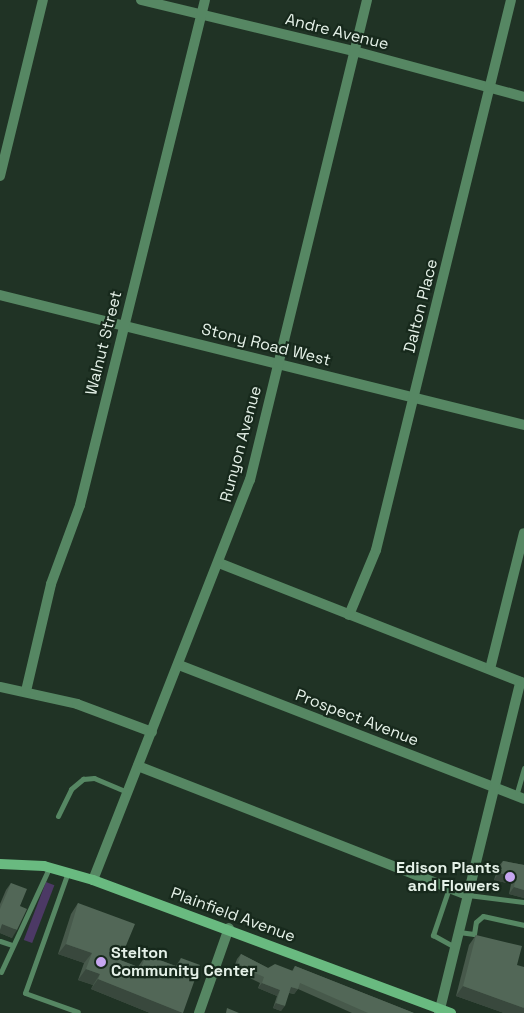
<!DOCTYPE html>
<style>
body{margin:0}
#map{position:relative;width:524px;height:1013px;overflow:hidden;background:#203325;font-family:"Space Grotesk",sans-serif}
div>[style]{position:absolute}
[style*='--x']{left:calc(var(--x)*1px);top:calc(var(--y)*1px);width:calc(var(--w)*1px);rotate:calc(var(--a)*1deg)}
.green>*{inset:0;background:#4c3965;transform-origin:0 0}
.lane>*{height:5px;margin:-2.5px;padding:0 2.5px;transform-origin:2.5px;border-radius:2.5px;background:#568763}
.street>*{height:10px;margin:-5px;padding:0 5px;transform-origin:5px;border-radius:5px;background:#568763}
.secondary>*{height:10px;margin:-5px;padding:0 5px;transform-origin:5px;border-radius:5px;background:#69ba80}
.wall>*{inset:0;background:#47594b}
.shaded-wall>*{inset:0;background:#39483d}
.building>*{inset:0;background:#526757}
.dots>*{width:14px;height:14px;translate:-50% -50%;box-sizing:border-box;border:2px solid #17291c;border-radius:50%}
span{translate:-50% -50%;white-space:nowrap;text-align:center;line-height:1.15;-webkit-text-stroke:4.5px #17291c;paint-order:stroke}
.street-label{font-size:16px;color:#e5f1e8}
.poi-label{font-size:16px;color:#e5f1e8;font-weight:700}
.right{translate:-100% -50%;text-align:right}
.left{translate:0 -50%;text-align:left}
</style>
<div id="map">
<div class="green">
<i style="left:46px;top:882px;width:9px;height:62px;rotate:21deg"></i>
</div>
<div class="lane">
<i style="--x:516;--y:796;--w:29;--a:-74"></i>
<i style="--x:58;--y:816;--w:30;--a:-64"></i>
<i style="--x:71;--y:789;--w:16;--a:-40"></i>
<i style="--x:83;--y:779;--w:11;--a:-5"></i>
<i style="--x:94;--y:778;--w:36;--a:23"></i>
<i style="--x:68;--y:872;--w:128;--a:109.6"></i>
<i style="--x:25;--y:993;--w:56;--a:19.7"></i>
<i style="--x:449;--y:888;--w:50;--a:108.8"></i>
<i style="--x:433;--y:935;--w:25;--a:29"></i>
<i style="--x:468;--y:895;--w:56;--a:7.1"></i>
<i style="--x:459;--y:932;--w:15;--a:8"></i>
<i style="--x:474;--y:934;--w:12;--a:-81"></i>
<i style="--x:476;--y:922;--w:9;--a:-41"></i>
<i style="--x:483;--y:916;--w:42;--a:12.4"></i>
<i style="--x:0;--y:941;--w:13;--a:18"></i>
<i style="--x:1;--y:972;--w:115;--a:-65.2"></i>
</div>
<div class="street">
<i style="--x:141;--y:0;--w:219;--a:13.5"></i>
<i style="--x:354;--y:51;--w:176;--a:15.1"></i>
<i style="--x:0;--y:176;--w:181;--a:-76.3"></i>
<i style="--x:0;--y:295;--w:540;--a:13.93"></i>
<i style="--x:219;--y:563;--w:328;--a:21.5"></i>
<i style="--x:349;--y:615;--w:70;--a:-67.4"></i>
<i style="--x:376;--y:550;--w:566;--a:-76.21"></i>
<i style="--x:179;--y:665;--w:370;--a:21.2"></i>
<i style="--x:490;--y:669;--w:140;--a:-76"></i>
<i style="--x:0;--y:687;--w:79;--a:12.4"></i>
<i style="--x:77;--y:704;--w:80;--a:20.5"></i>
<i style="--x:26;--y:691;--w:110;--a:-76.8"></i>
<i style="--x:51;--y:584;--w:84;--a:-69.8"></i>
<i style="--x:80;--y:505;--w:520;--a:-76.1"></i>
<i style="--x:138;--y:766;--w:353;--a:21.4"></i>
<i style="--x:93;--y:880;--w:430;--a:-68.6"></i>
<i style="--x:250;--y:480;--w:494;--a:-76.3"></i>
<i style="--x:199;--y:1013;--w:90;--a:-70.6"></i>
<i style="--x:439;--y:1013;--w:341;--a:-76.2"></i>
</div>
<div class="secondary">
<i style="--x:0;--y:864;--w:44;--a:2.6"></i>
<i style="--x:44;--y:866;--w:51;--a:15.9"></i>
<i style="--x:93;--y:880;--w:382;--a:20.4"></i>
</div>
<div class="wall">
<i style="clip-path:polygon(503px 861px,524px 865px,524px 898px,509px 894px,511px 884px,494px 880px,498px 867px)"></i>
<i style="clip-path:polygon(11px 883px,20px 906px,12px 938px,0 933px,0 904px,6px 890px)"></i>
<i style="clip-path:polygon(78px 903px,120px 960px,138px 967px,146px 955px,176px 966px,181px 958px,183px 1013px,150px 1013px,91px 989px,93px 985px,78px 980px,84px 963px,58px 954px,71px 914px)"></i>
<i style="clip-path:polygon(476px 935px,517px 965px,524px 1013px,504px 1013px,456px 996px,469px 945px)"></i>
<i style="clip-path:polygon(241px 954px,268px 968px,292px 971px,295px 966px,414px 1013px,352px 1013px,298px 989px,294px 994px,289px 993px,281px 1011px,273px 1008px,277px 996px,258px 988px,260px 983px,233px 970px,237px 959px)"></i>
</div>
<div class="shaded-wall">
<i style="clip-path:polygon(499px 873px,516px 877px,511px 884px,494px 880px)"></i>
<i style="clip-path:polygon(514px 887px,524px 890px,524px 898px,509px 894px)"></i>
<i style="clip-path:polygon(2px 924px,17px 930px,12px 938px,0 933px,0 927px)"></i>
<i style="clip-path:polygon(66px 944px,92px 953px,84px 963px,58px 954px)"></i>
<i style="clip-path:polygon(86px 969px,100px 974px,93px 985px,78px 980px)"></i>
<i style="clip-path:polygon(98px 979px,183px 1013px,150px 1013px,91px 989px)"></i>
<i style="clip-path:polygon(262px 983px,280px 990px,277px 996px,258px 988px)"></i>
<i style="clip-path:polygon(463px 986px,524px 1008px,524px 1013px,504px 1013px,456px 996px)"></i>
<i style="clip-path:polygon(291px 987px,298px 989px,294px 994px,288px 992px)"></i>
<i style="clip-path:polygon(276px 1003px,285px 1006px,281px 1011px,273px 1008px)"></i>
</div>
<div class="building">
<i style="clip-path:polygon(503px 861px,524px 865px,524px 890px,514px 887px,516px 877px,499px 873px)"></i>
<i style="clip-path:polygon(11px 883px,27px 889px,20px 906px,27px 909px,17px 930px,2px 924px,0 930px,0 909px)"></i>
<i style="clip-path:polygon(78px 903px,135px 924px,120px 960px,141px 968px,146px 955px,178px 967px,181px 958px,200px 965px,183px 1013px,98px 979px,100px 974px,86px 969px,92px 953px,66px 944px)"></i>
<i style="clip-path:polygon(476px 935px,522px 946px,517px 965px,524px 967px,524px 1008px,463px 986px)"></i>
<i style="clip-path:polygon(241px 954px,268px 968px,275px 964px,293px 971px,295px 966px,414px 1013px,368px 1013px,300px 983px,298px 989px,291px 987px,285px 1006px,276px 1003px,280px 990px,262px 983px,264px 977px,237px 965px)"></i>
<i style="clip-path:polygon(227px 1008px,239px 1013px,226px 1013px)"></i>
</div>
<div class="dots">
<i style="left:510px;top:877px;background:#c6a6f0"></i>
<i style="left:101px;top:962px;background:#c6a6f0"></i>
</div>
<div class="street-label">
<span style="left:337px;top:32px;rotate:14deg">Andre Avenue</span>
<span style="left:421px;top:306px;rotate:-76deg">Dalton Place</span>
<span style="left:104px;top:343px;rotate:-76deg">Walnut Street</span>
<span style="left:266px;top:345px;rotate:14deg">Stony Road West</span>
<span style="left:241px;top:444px;rotate:-75deg">Runyon Avenue</span>
<span style="left:357px;top:718px;rotate:21deg">Prospect Avenue</span>
<span style="left:233px;top:915px;rotate:20deg">Plainfield Avenue</span>
</div>
<div class="poi-label">
<span class="right" style="left:500px;top:877px">Edison Plants<br>and Flowers</span>
<span class="left" style="left:111px;top:962px">Stelton<br>Community Center</span>
</div>
</div>
